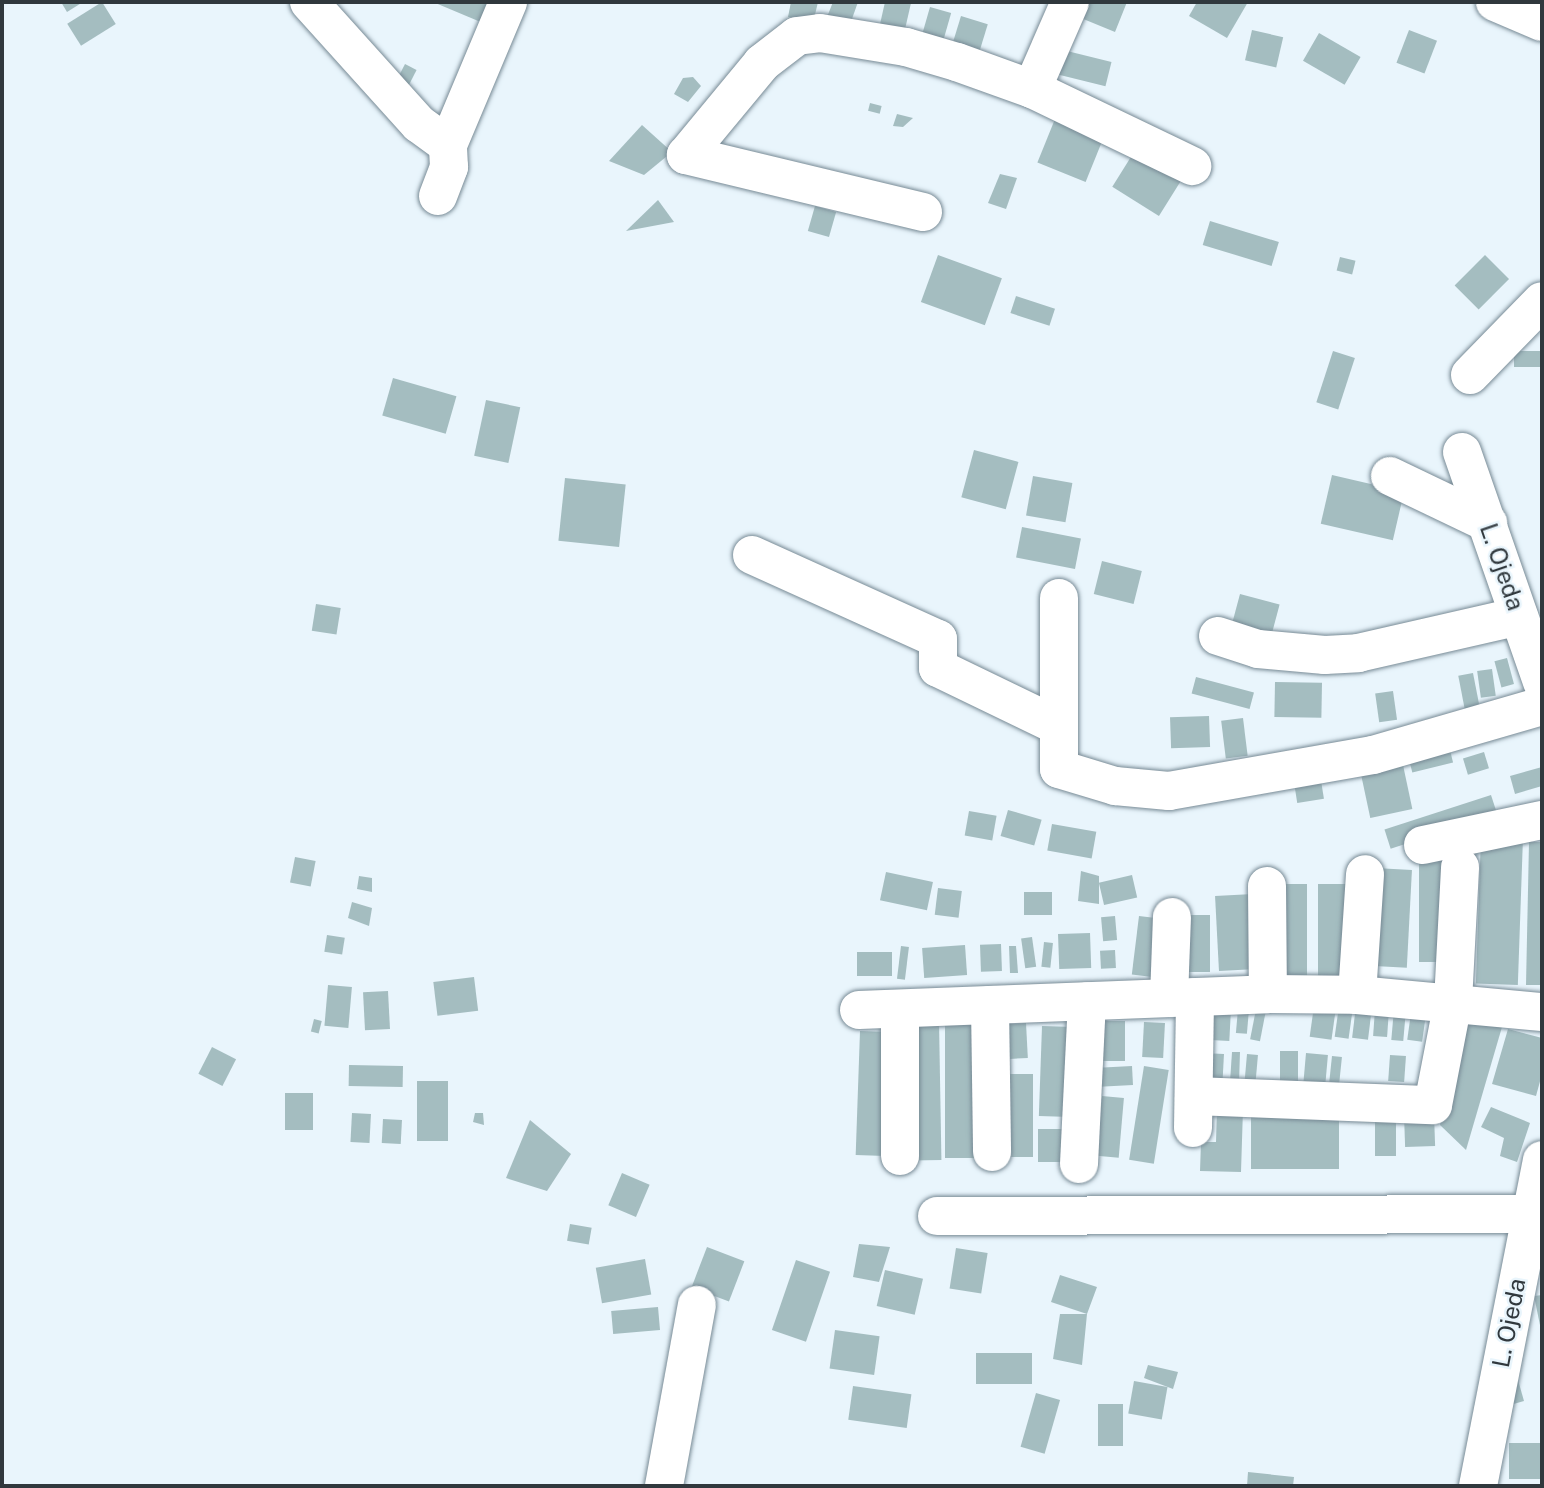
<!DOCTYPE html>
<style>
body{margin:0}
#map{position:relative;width:1544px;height:1488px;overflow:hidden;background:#e9f5fc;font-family:"Public Sans",sans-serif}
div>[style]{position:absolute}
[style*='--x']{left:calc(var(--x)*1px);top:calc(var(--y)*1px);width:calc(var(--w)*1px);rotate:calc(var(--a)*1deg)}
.building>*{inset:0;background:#a4bdc0;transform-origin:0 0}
.roads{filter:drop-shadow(0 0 2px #778a95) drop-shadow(0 0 2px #778a95)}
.minor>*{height:38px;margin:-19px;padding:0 19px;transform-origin:19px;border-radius:19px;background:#fff}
span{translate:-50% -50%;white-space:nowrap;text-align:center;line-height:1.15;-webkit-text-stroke:5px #e9f5fc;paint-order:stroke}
.street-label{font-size:24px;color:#30383d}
.frame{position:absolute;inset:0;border:4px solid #30383d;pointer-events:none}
</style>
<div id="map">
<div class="building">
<i style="clip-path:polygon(61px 2px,83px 2px,67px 12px)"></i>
<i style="left:102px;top:2px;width:26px;height:41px;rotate:58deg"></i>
<i style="clip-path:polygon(433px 2px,492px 2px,483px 23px)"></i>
<i style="clip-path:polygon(791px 2px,818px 2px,813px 23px,788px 17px)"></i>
<i style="clip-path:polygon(833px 2px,858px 2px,848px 30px,825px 22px)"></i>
<i style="clip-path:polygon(885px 2px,911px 3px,903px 38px,878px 33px)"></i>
<i style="clip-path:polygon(1081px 2px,1127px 2px,1115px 32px,1076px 16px)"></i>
<i style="clip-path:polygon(1197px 2px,1248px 2px,1227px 38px,1189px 16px)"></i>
<i style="left:930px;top:7px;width:22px;height:33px;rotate:16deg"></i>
<i style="left:961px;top:16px;width:28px;height:28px;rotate:17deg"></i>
<i style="left:1252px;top:30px;width:32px;height:31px;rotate:13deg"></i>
<i style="left:1409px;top:30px;width:30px;height:35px;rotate:21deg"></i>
<i style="left:1319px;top:33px;width:48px;height:32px;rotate:30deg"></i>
<i style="left:1063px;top:50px;width:50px;height:25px;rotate:14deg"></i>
<i style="left:405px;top:64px;width:13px;height:22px;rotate:27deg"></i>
<i style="clip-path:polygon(693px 77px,701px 86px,688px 102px,674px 94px,683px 78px)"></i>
<i style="left:870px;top:103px;width:12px;height:8px;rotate:14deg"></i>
<i style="clip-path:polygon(897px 114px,913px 118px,903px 127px,893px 126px)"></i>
<i style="left:1055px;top:119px;width:52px;height:47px;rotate:22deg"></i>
<i style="clip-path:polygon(642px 125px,672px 152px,644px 175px,609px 161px)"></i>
<i style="left:1134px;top:152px;width:55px;height:41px;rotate:32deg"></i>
<i style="clip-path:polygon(1000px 174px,1017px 178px,1006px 209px,988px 203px)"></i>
<i style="clip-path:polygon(658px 200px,674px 222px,626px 231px)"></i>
<i style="left:815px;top:206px;width:22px;height:26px;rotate:16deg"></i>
<i style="left:1210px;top:221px;width:72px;height:25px;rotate:17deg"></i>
<i style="left:938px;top:255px;width:68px;height:50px;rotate:20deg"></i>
<i style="left:1485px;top:255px;width:34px;height:43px;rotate:45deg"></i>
<i style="left:1340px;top:257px;width:16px;height:14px;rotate:14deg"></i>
<i style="left:1016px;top:296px;width:41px;height:18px;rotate:18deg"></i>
<i style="left:1333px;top:351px;width:23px;height:54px;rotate:18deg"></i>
<i style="left:1514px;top:351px;width:28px;height:16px"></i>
<i style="left:393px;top:378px;width:66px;height:39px;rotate:16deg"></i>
<i style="left:486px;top:400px;width:35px;height:57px;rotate:12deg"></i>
<i style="left:974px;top:450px;width:46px;height:49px;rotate:15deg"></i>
<i style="left:1332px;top:475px;width:74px;height:50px;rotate:13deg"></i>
<i style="left:1033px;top:476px;width:40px;height:40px;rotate:10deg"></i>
<i style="left:565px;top:478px;width:61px;height:63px;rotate:6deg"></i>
<i style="left:1022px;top:527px;width:60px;height:31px;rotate:11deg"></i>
<i style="left:1102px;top:561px;width:41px;height:34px;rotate:14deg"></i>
<i style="left:1240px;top:594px;width:41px;height:38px;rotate:15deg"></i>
<i style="left:316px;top:604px;width:25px;height:27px;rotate:9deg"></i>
<i style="left:1507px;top:658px;width:27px;height:13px;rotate:75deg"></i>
<i style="left:1492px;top:669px;width:27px;height:15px;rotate:82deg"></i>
<i style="left:1473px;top:673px;width:38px;height:15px;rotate:79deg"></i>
<i style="left:1196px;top:677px;width:60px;height:17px;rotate:15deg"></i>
<i style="left:1275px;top:682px;width:47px;height:35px;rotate:1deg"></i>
<i style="left:1393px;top:691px;width:29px;height:18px;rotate:82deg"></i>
<i style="left:1209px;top:716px;width:31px;height:39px;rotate:88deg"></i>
<i style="left:1243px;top:718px;width:38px;height:22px;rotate:83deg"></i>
<i style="left:1448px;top:742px;width:21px;height:42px;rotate:76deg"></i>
<i style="left:1484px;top:752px;width:17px;height:22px;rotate:73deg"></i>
<i style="left:1403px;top:765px;width:45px;height:43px;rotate:78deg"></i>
<i style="clip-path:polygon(1542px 767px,1542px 786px,1515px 794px,1510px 776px)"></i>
<i style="left:1320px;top:774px;width:25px;height:27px;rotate:81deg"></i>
<i style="left:1491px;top:795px;width:20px;height:112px;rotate:72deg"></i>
<i style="left:1008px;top:810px;width:35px;height:27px;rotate:16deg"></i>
<i style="left:969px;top:811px;width:28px;height:25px;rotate:10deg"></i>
<i style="left:1052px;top:824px;width:45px;height:27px;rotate:10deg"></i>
<i style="left:1523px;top:837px;width:148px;height:42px;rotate:92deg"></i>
<i style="clip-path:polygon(1529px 842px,1542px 842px,1542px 985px,1526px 985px)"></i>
<i style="left:295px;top:857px;width:21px;height:26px;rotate:11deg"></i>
<i style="left:1419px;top:857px;width:31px;height:105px"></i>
<i style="left:1375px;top:868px;width:37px;height:98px;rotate:3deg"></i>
<i style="clip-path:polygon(1081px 871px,1099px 876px,1099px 904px,1078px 901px)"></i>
<i style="left:886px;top:872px;width:48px;height:29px;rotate:12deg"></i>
<i style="left:1132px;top:875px;width:23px;height:34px;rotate:77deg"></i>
<i style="clip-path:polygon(359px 876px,372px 878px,372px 892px,357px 889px)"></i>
<i style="left:1275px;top:884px;width:32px;height:94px"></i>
<i style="left:1318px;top:884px;width:34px;height:94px"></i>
<i style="left:938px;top:888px;width:24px;height:27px;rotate:7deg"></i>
<i style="left:1024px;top:892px;width:28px;height:23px"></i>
<i style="left:1253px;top:894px;width:75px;height:38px;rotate:87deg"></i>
<i style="clip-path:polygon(352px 902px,372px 908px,369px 926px,348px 918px)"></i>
<i style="left:1186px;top:915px;width:24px;height:57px"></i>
<i style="left:1115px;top:916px;width:24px;height:14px;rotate:85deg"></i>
<i style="left:1139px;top:916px;width:23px;height:59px;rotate:7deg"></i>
<i style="left:1090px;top:933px;width:35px;height:32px;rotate:88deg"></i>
<i style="left:327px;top:935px;width:18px;height:17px;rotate:9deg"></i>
<i style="left:1032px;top:937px;width:30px;height:11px;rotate:82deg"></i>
<i style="left:1044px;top:942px;width:9px;height:25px;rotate:6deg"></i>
<i style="left:1001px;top:944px;width:27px;height:21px;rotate:88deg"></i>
<i style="left:965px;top:945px;width:30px;height:43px;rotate:86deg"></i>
<i style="left:901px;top:946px;width:8px;height:33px;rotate:7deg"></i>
<i style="clip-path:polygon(1009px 946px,1016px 946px,1018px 973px,1010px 973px)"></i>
<i style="left:1115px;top:950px;width:18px;height:15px;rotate:87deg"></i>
<i style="left:857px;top:952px;width:35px;height:24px"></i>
<i style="left:474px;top:977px;width:34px;height:41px;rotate:83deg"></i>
<i style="left:328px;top:985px;width:24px;height:41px;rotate:5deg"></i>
<i style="left:388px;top:991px;width:38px;height:25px;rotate:87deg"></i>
<i style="left:1257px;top:1004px;width:10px;height:36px;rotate:11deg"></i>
<i style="left:1314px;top:1006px;width:22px;height:31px;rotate:8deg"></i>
<i style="left:1339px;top:1006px;width:14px;height:31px;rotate:8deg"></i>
<i style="left:1356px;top:1006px;width:16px;height:32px;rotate:7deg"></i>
<i style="left:1212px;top:1008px;width:19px;height:32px;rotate:3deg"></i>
<i style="left:1238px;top:1009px;width:11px;height:24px;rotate:5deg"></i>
<i style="left:1375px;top:1009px;width:14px;height:27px;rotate:4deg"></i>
<i style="left:1394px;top:1009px;width:12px;height:31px;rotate:5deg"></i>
<i style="left:1411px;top:1013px;width:15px;height:27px;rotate:8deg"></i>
<i style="clip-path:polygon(1464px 1013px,1502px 1027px,1466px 1150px,1440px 1125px)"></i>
<i style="left:314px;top:1019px;width:8px;height:13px;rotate:14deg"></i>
<i style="left:945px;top:1019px;width:34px;height:139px"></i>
<i style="left:939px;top:1021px;width:139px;height:30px;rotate:89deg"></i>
<i style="left:1094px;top:1021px;width:31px;height:40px"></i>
<i style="left:1144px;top:1022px;width:21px;height:35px;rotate:3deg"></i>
<i style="left:1026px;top:1023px;width:35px;height:23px;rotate:87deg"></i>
<i style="left:1042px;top:1026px;width:32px;height:90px;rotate:2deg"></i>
<i style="clip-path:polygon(1508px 1029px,1542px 1038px,1542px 1074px,1536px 1096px,1492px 1084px)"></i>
<i style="left:860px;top:1031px;width:30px;height:124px;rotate:2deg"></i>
<i style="left:212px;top:1047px;width:27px;height:30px;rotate:27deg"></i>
<i style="left:1280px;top:1051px;width:18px;height:35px"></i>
<i style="clip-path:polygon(1232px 1052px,1240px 1052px,1239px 1083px,1230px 1082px)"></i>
<i style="left:1203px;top:1053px;width:21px;height:26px;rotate:3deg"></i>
<i style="left:1306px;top:1053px;width:22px;height:32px;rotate:5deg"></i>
<i style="left:1247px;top:1054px;width:11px;height:28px;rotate:5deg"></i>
<i style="left:1390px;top:1055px;width:16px;height:26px;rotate:4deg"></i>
<i style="left:1332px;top:1056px;width:10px;height:26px;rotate:6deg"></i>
<i style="left:349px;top:1065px;width:54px;height:21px;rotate:1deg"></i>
<i style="left:1132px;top:1066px;width:19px;height:38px;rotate:87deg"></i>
<i style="left:1144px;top:1066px;width:25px;height:95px;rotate:9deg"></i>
<i style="left:1000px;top:1074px;width:33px;height:83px"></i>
<i style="left:417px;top:1081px;width:31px;height:60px"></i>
<i style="left:285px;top:1093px;width:28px;height:37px"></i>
<i style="left:1102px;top:1096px;width:22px;height:60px;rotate:5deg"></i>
<i style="clip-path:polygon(1491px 1107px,1530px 1123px,1517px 1162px,1500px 1156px,1504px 1138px,1481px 1127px)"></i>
<i style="clip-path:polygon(1217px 1108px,1243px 1109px,1241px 1172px,1200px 1171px,1201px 1142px,1216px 1142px)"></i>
<i style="left:352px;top:1113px;width:19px;height:29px;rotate:3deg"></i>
<i style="clip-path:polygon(475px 1113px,483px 1113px,484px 1125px,473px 1122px)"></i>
<i style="left:1434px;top:1114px;width:32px;height:30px;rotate:88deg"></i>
<i style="left:1251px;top:1117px;width:88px;height:52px"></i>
<i style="left:1375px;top:1118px;width:21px;height:38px"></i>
<i style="left:383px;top:1119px;width:19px;height:24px;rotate:3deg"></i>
<i style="clip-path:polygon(530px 1120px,571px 1154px,547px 1191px,506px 1178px)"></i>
<i style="left:1038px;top:1129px;width:27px;height:33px"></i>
<i style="left:622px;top:1173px;width:30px;height:35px;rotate:23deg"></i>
<i style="left:570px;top:1224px;width:22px;height:17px;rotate:10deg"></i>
<i style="clip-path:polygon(859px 1244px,890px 1247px,879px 1282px,853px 1277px)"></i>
<i style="left:707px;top:1247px;width:40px;height:43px;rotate:21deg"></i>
<i style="left:956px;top:1248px;width:32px;height:41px;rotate:9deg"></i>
<i style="left:645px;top:1259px;width:36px;height:50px;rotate:80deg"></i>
<i style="left:796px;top:1260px;width:36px;height:74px;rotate:19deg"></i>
<i style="left:885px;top:1270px;width:39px;height:37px;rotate:13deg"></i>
<i style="clip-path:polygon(1060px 1275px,1097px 1287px,1087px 1314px,1082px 1365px,1053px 1359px,1060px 1314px,1087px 1314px,1051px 1302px)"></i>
<i style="clip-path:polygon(1542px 1295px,1542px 1329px,1541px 1330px,1534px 1296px)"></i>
<i style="left:658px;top:1307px;width:23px;height:47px;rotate:85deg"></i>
<i style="left:835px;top:1330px;width:45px;height:39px;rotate:8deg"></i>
<i style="left:1032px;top:1353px;width:31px;height:56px;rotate:90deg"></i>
<i style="clip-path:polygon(1148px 1365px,1178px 1372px,1173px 1389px,1144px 1378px)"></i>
<i style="clip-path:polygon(1516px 1373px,1524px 1401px,1510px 1405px)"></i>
<i style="left:1134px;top:1381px;width:34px;height:33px;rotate:10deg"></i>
<i style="left:853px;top:1386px;width:59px;height:34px;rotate:8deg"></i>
<i style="left:1036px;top:1393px;width:25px;height:56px;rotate:16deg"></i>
<i style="left:1098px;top:1404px;width:25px;height:42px"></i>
<i style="left:1542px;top:1443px;width:36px;height:33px;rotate:90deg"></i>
<i style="clip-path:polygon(1248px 1472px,1294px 1477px,1293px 1486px,1247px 1486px)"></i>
</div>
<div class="roads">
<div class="minor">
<i style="--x:309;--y:2;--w:164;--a:48"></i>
<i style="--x:419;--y:124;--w:36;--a:36"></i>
<i style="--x:1495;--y:2;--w:51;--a:23.1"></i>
<i style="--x:1032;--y:89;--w:95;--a:-66.4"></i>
<i style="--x:438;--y:196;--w:31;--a:-69"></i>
<i style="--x:449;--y:167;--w:22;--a:-93"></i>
<i style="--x:448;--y:145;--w:155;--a:-67.2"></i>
<i style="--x:923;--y:212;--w:244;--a:-166.5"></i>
<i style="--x:686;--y:155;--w:119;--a:-50.4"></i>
<i style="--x:762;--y:63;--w:44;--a:-37.6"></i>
<i style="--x:797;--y:36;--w:23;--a:-7"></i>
<i style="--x:820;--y:33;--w:87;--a:9.2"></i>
<i style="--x:906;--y:47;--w:53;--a:16.4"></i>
<i style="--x:957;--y:62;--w:80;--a:19.8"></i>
<i style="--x:1032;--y:89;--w:178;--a:25.7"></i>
<i style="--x:1470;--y:375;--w:103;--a:-45.8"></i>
<i style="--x:1462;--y:452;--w:244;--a:70.8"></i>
<i style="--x:1390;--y:476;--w:109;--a:25.6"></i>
<i style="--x:752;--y:555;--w:204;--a:24.3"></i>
<i style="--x:938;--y:639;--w:29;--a:90"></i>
<i style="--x:938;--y:668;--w:131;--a:25.8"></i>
<i style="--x:1059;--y:598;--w:171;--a:90"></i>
<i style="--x:1059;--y:769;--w:59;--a:16.9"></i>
<i style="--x:1115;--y:786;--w:54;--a:5.3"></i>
<i style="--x:1169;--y:791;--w:207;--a:-10"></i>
<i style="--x:1373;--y:755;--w:176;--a:-16.2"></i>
<i style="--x:1218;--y:636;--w:42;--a:18"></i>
<i style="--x:1258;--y:649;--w:67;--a:5.1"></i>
<i style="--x:1325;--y:655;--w:33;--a:-3"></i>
<i style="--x:1358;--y:653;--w:165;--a:-12.9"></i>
<i style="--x:1423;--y:845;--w:122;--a:-11.9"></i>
<i style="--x:1267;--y:886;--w:108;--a:89.5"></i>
<i style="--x:1357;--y:995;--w:121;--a:-86.2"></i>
<i style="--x:1169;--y:998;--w:81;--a:-87.9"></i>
<i style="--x:990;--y:1005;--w:147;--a:89.2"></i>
<i style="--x:900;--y:1009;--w:147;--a:90"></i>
<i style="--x:859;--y:1010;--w:409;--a:-2.2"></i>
<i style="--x:1268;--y:994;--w:89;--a:0.6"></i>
<i style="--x:1357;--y:995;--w:186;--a:5.3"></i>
<i style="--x:1194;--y:1096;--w:239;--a:2.2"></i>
<i style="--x:1433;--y:1105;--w:105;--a:-79"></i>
<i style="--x:1453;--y:1002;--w:135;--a:-87"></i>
<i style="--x:1193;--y:1128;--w:131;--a:-89.1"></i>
<i style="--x:1079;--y:1164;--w:163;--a:-87.2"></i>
<i style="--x:937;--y:1216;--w:593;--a:-0.19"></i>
<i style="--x:664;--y:1486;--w:184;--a:-79.7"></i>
<i style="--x:1478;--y:1486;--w:332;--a:-78.9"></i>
</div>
</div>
<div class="street-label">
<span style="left:1502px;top:567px;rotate:71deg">L. Ojeda</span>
<span style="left:1509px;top:1323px;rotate:-79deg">L. Ojeda</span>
</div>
<div class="frame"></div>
</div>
